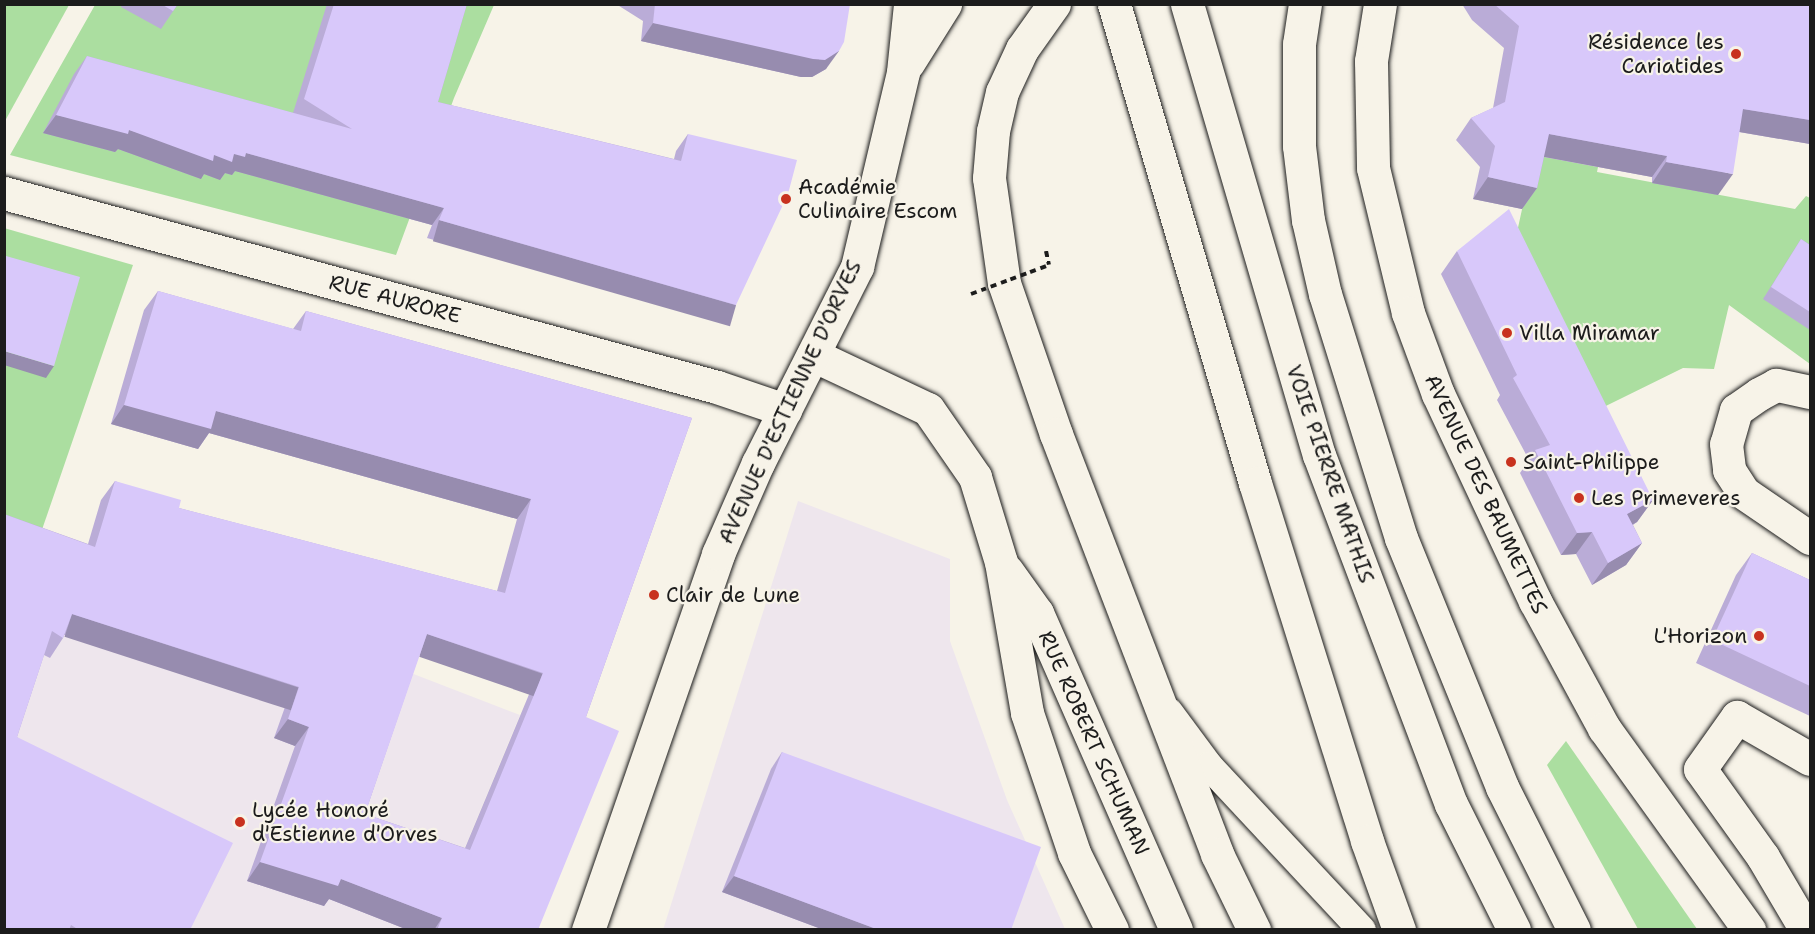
<!DOCTYPE html>
<meta charset="utf-8">
<style>
body{margin:0}
#map{position:relative;width:1815px;height:934px;overflow:hidden;background:#f7f3e8;font-family:"Shantell Sans",sans-serif}
div>[style]{position:absolute}
[style*='--x']{left:calc(var(--x)*1px);top:calc(var(--y)*1px);width:calc(var(--w)*1px);rotate:calc(var(--a)*1deg)}
.built>*{inset:0;background:#eee6ed}
.green>*{inset:0;background:#abdea0}
.path>*{height:4px;margin-top:-2px;transform-origin:0;background:repeating-linear-gradient(90deg,#1c1c1c 0 6px,transparent 0 10.5px)}
.roads{filter:drop-shadow(0 0 2px #1c1c1c) drop-shadow(0 0 2px #1c1c1c)}
.service>*{height:28px;margin:-14px;padding:0 14px;transform-origin:14px;border-radius:14px;background:#f7f3e8}
.minor>*{height:33px;margin:-16.5px;padding:0 16.5px;transform-origin:16.5px;border-radius:16.5px;background:#f7f3e8}
.tertiary>*{height:33px;margin:-16.5px;padding:0 16.5px;transform-origin:16.5px;border-radius:16.5px;background:#f7f3e8}
.trunk>*{height:33px;margin:-16.5px;padding:0 16.5px;transform-origin:16.5px;border-radius:16.5px;background:#f7f3e8}
.path-bridge>*{height:4px;margin-top:-2px;transform-origin:0;background:repeating-linear-gradient(90deg,#1c1c1c 0 6px,transparent 0 10.5px)}
.wall>*{inset:0;background:#baacd7}
.shaded-wall>*{inset:0;background:#978caf;transform-origin:0 0}
.building>*{inset:0;background:#d8c8fa}
.dots>*{width:16px;height:16px;translate:-50% -50%;box-sizing:border-box;border:3px solid #f7f3e8;border-radius:50%}
span{translate:-50% -50%;white-space:nowrap;text-align:center;line-height:1.15;-webkit-text-stroke:4.5px #f7f3e8;paint-order:stroke}
.poi-label{font-size:21px;color:#1c1c1c}
.right{translate:-100% -50%;text-align:right}
.left{translate:0 -50%;text-align:left}
.street-label{font-size:21px;color:#1c1c1c}
.frame{position:absolute;inset:0;border:6px solid #1c1c1c;pointer-events:none}
</style>
<div id="map">
<div class="built">
<i style="clip-path:polygon(798px 501px,950px 559px,950px 641px,1007px 800px,1065px 929px,663px 930px)"></i>
<i style="clip-path:polygon(4px 539px,328px 641px,520px 715px,431px 929px,5px 929px)"></i>
</div>
<div class="green">
<i style="clip-path:polygon(5px 4px,69px 5px,5px 121px,4px 5px)"></i>
<i style="clip-path:polygon(95px 5px,494px 5px,454px 98px,396px 255px,10px 155px)"></i>
<i style="clip-path:polygon(1534px 155px,1598px 167px,1597px 172px,1795px 209px,1806px 196px,1810px 198px,1810px 364px,1729px 305px,1714px 369px,1683px 368px,1555px 431px,1510px 264px)"></i>
<i style="clip-path:polygon(4px 228px,133px 265px,35px 550px,5px 539px)"></i>
<i style="clip-path:polygon(1566px 741px,1697px 929px,1638px 929px,1547px 765px)"></i>
</div>
<div class="path">
<i style="--x:1046;--y:251;--w:14;--a:78"></i>
</div>
<div class="roads">
<div class="service">
<i style="--x:1169;--y:712;--w:67;--a:53.5"></i>
<i style="--x:1209;--y:766;--w:224;--a:47"></i>
</div>
<div class="minor">
<i style="--x:4;--y:193;--w:739;--a:15.22"></i>
<i style="--x:717;--y:387;--w:72;--a:18.7"></i>
<i style="--x:1810;--y:392;--w:35;--a:-168"></i>
<i style="--x:1776;--y:385;--w:19;--a:152"></i>
<i style="--x:1759;--y:394;--w:28;--a:145"></i>
<i style="--x:1736;--y:410;--w:35;--a:106"></i>
<i style="--x:1726;--y:444;--w:26;--a:83"></i>
<i style="--x:1729;--y:470;--w:27;--a:57"></i>
<i style="--x:1744;--y:493;--w:80;--a:34.3"></i>
<i style="--x:1806;--y:930;--w:85;--a:-120.5"></i>
<i style="--x:1763;--y:857;--w:108;--a:-125.6"></i>
<i style="--x:1700;--y:769;--w:64;--a:-54.6"></i>
<i style="--x:1737;--y:717;--w:84;--a:29.9"></i>
</div>
<div class="tertiary">
<i style="--x:1380;--y:4;--w:58;--a:99"></i>
<i style="--x:1371;--y:61;--w:107;--a:88.9"></i>
<i style="--x:1373;--y:168;--w:149;--a:76.4"></i>
<i style="--x:1408;--y:313;--w:86;--a:69.7"></i>
<i style="--x:1438;--y:394;--w:229;--a:64.9"></i>
<i style="--x:1535;--y:601;--w:145;--a:61.5"></i>
<i style="--x:1604;--y:728;--w:249;--a:54.3"></i>
<i style="--x:908;--y:63;--w:70;--a:-57.9"></i>
<i style="--x:813;--y:355;--w:127;--a:25.2"></i>
<i style="--x:928;--y:409;--w:83;--a:55.3"></i>
<i style="--x:975;--y:477;--w:89;--a:73"></i>
<i style="--x:1001;--y:562;--w:153;--a:80.2"></i>
<i style="--x:1027;--y:713;--w:148;--a:71.4"></i>
<i style="--x:1074;--y:853;--w:86;--a:63.7"></i>
<i style="--x:1007;--y:571;--w:52;--a:54.5"></i>
<i style="--x:1037;--y:613;--w:346;--a:66.3"></i>
<i style="--x:588;--y:930;--w:398;--a:-70.9"></i>
<i style="--x:718;--y:554;--w:99;--a:-66.3"></i>
<i style="--x:758;--y:463;--w:220;--a:-63.2"></i>
<i style="--x:857;--y:267;--w:200;--a:-76.7"></i>
<i style="--x:903;--y:72;--w:68;--a:-84.1"></i>
</div>
<div class="trunk">
<i style="--x:1054;--y:4;--w:55;--a:125.4"></i>
<i style="--x:1022;--y:49;--w:47;--a:114.9"></i>
<i style="--x:1002;--y:92;--w:40;--a:103"></i>
<i style="--x:993;--y:131;--w:47;--a:94.9"></i>
<i style="--x:989;--y:178;--w:106;--a:81.9"></i>
<i style="--x:1004;--y:283;--w:160;--a:71"></i>
<i style="--x:1056;--y:434;--w:450;--a:69"></i>
<i style="--x:1217;--y:854;--w:85;--a:64"></i>
<i style="--x:1114;--y:4;--w:499;--a:73.6"></i>
<i style="--x:1255;--y:483;--w:375;--a:72.6"></i>
<i style="--x:1367;--y:841;--w:95;--a:70.2"></i>
<i style="--x:1187;--y:4;--w:470;--a:73.7"></i>
<i style="--x:1319;--y:455;--w:373;--a:69.3"></i>
<i style="--x:1451;--y:804;--w:141;--a:63.4"></i>
<i style="--x:1305;--y:4;--w:40;--a:98.5"></i>
<i style="--x:1299;--y:44;--w:102;--a:90"></i>
<i style="--x:1299;--y:146;--w:75;--a:83.1"></i>
<i style="--x:1308;--y:220;--w:76;--a:77.1"></i>
<i style="--x:1325;--y:294;--w:256;--a:72.7"></i>
<i style="--x:1401;--y:538;--w:269;--a:67.9"></i>
<i style="--x:1502;--y:787;--w:160;--a:63.3"></i>
</div>
</div>
<div class="path-bridge">
<i style="--x:971;--y:294;--w:83;--a:-20.4"></i>
</div>
<div class="wall">
<i style="clip-path:polygon(122px 4px,178px 4px,161px 29px,121px 7px)"></i>
<i style="clip-path:polygon(327px 4px,467px 4px,438px 102px,674px 159px,676px 151px,688px 134px,736px 305px,724px 322px,427px 238px,432px 225px,235px 171px,232px 175px,225px 173px,220px 180px,204px 174px,201px 179px,118px 149px,115px 152px,43px 133px,74px 74px,87px 56px,293px 113px)"></i>
<i style="clip-path:polygon(616px 4px,850px 4px,826px 69px,812px 77px,801px 77px,641px 41px,643px 21px)"></i>
<i style="clip-path:polygon(1462px 4px,1810px 4px,1810px 144px,1739px 132px,1718px 195px,1652px 183px,1652px 177px,1544px 157px,1537px 188px,1522px 209px,1473px 199px,1480px 167px,1456px 140px,1471px 118px,1493px 108px,1504px 48px,1472px 20px)"></i>
<i style="clip-path:polygon(1801px 239px,1810px 245px,1810px 330px,1763px 299px)"></i>
<i style="clip-path:polygon(1457px 251px,1653px 500px,1637px 522px,1633px 525px,1642px 543px,1626px 565px,1592px 585px,1576px 554px,1561px 555px,1520px 473px,1529px 460px,1497px 400px,1500px 395px,1441px 274px)"></i>
<i style="clip-path:polygon(evenodd,158px 291px,293px 329px,306px 311px,692px 418px,586px 717px,538px 930px,408px 930px,329px 899px,324px 906px,247px 881px,295px 746px,274px 738px,285px 707px,64px 635px,63px 638px,50px 658px,44px 655px,17px 737px,190px 930px,4px 930px,4px 514px,88px 544px,101px 500px,115px 481px,179px 508px,497px 591px,517px 519px,209px 433px,198px 449px,111px 424px,144px 310px,158px 291px,419px 655px,530px 692px,465px 848px,365px 814px,419px 655px)"></i>
<i style="clip-path:polygon(1752px 553px,1810px 580px,1810px 716px,1696px 663px,1736px 575px)"></i>
<i style="clip-path:polygon(782px 752px,1011px 930px,824px 930px,722px 892px,771px 769px)"></i>
</div>
<div class="shaded-wall">
<i style="clip-path:polygon(653px 23px,839px 51px,826px 69px,812px 77px,801px 77px,641px 41px)"></i>
<i style="clip-path:polygon(1743px 109px,1810px 120px,1810px 144px,1728px 130px)"></i>
<i style="clip-path:polygon(56px 115px,129px 130px,214px 155px,246px 153px,444px 208px,432px 225px,235px 171px,232px 175px,225px 173px,220px 180px,204px 174px,201px 179px,118px 149px,115px 152px,43px 133px)"></i>
<i style="clip-path:polygon(1549px 134px,1667px 156px,1652px 177px,1534px 155px)"></i>
<i style="clip-path:polygon(1666px 162px,1733px 174px,1718px 195px,1652px 183px)"></i>
<i style="clip-path:polygon(1488px 177px,1537px 188px,1522px 209px,1473px 199px)"></i>
<i style="left:439px;top:220px;width:309px;height:22px;rotate:16deg"></i>
<i style="clip-path:polygon(4px 351px,54px 366px,46px 378px,4px 365px)"></i>
<i style="clip-path:polygon(124px 405px,216px 411px,531px 499px,517px 519px,209px 433px,198px 449px,111px 424px)"></i>
<i style="clip-path:polygon(1653px 500px,1637px 522px,1611px 536px,1627px 514px)"></i>
<i style="clip-path:polygon(1592px 532px,1576px 554px,1561px 555px,1577px 533px)"></i>
<i style="clip-path:polygon(1642px 543px,1626px 565px,1592px 585px,1608px 563px)"></i>
<i style="left:72px;top:614px;width:238px;height:24px;rotate:18deg"></i>
<i style="left:427px;top:634px;width:122px;height:24px;rotate:19deg"></i>
<i style="clip-path:polygon(288px 719px,309px 727px,295px 746px,274px 738px)"></i>
<i style="clip-path:polygon(260px 862px,341px 879px,442px 918px,434px 930px,408px 930px,329px 899px,324px 906px,247px 881px)"></i>
<i style="clip-path:polygon(734px 876px,879px 930px,824px 930px,722px 892px)"></i>
</div>
<div class="building">
<i style="clip-path:polygon(161px 4px,178px 4px,173px 11px)"></i>
<i style="clip-path:polygon(334px 4px,467px 4px,438px 102px,681px 161px,688px 134px,797px 160px,788px 194px,736px 305px,439px 220px,444px 208px,246px 153px,245px 157px,234px 154px,232px 162px,214px 155px,213px 161px,129px 130px,128px 134px,56px 115px,87px 56px,352px 129px,304px 99px)"></i>
<i style="clip-path:polygon(655px 4px,850px 4px,844px 42px,839px 51px,825px 60px,813px 59px,653px 23px)"></i>
<i style="clip-path:polygon(1494px 4px,1810px 4px,1810px 120px,1743px 109px,1733px 174px,1666px 162px,1667px 156px,1549px 134px,1537px 188px,1488px 177px,1495px 146px,1471px 118px,1505px 102px,1519px 26px)"></i>
<i style="clip-path:polygon(1509px 209px,1653px 500px,1627px 514px,1642px 543px,1608px 563px,1592px 532px,1577px 533px,1535px 450px,1550px 445px,1513px 378px,1517px 375px,1457px 251px)"></i>
<i style="clip-path:polygon(1801px 239px,1810px 245px,1810px 312px,1771px 287px)"></i>
<i style="clip-path:polygon(6px 256px,80px 277px,54px 366px,4px 351px,4px 261px)"></i>
<i style="clip-path:polygon(evenodd,158px 291px,301px 331px,306px 311px,692px 418px,586px 717px,619px 731px,538px 930px,437px 930px,442px 918px,341px 879px,338px 886px,260px 862px,309px 727px,288px 719px,299px 687px,72px 614px,63px 638px,52px 631px,17px 737px,233px 843px,190px 930px,79px 930px,71px 925px,69px 930px,4px 930px,4px 514px,95px 547px,115px 481px,181px 500px,179px 508px,505px 593px,531px 499px,216px 411px,211px 429px,124px 405px,158px 291px,427px 634px,543px 673px,470px 850px,365px 814px,427px 634px)"></i>
<i style="clip-path:polygon(1752px 553px,1810px 580px,1810px 686px,1712px 640px)"></i>
<i style="clip-path:polygon(782px 752px,1041px 847px,1011px 930px,879px 930px,734px 876px)"></i>
</div>
<div class="dots">
<i style="left:1736px;top:54px;background:#c8321e"></i>
<i style="left:786px;top:199px;background:#c8321e"></i>
<i style="left:1507px;top:333px;background:#c8321e"></i>
<i style="left:1511px;top:462px;background:#c8321e"></i>
<i style="left:1579px;top:498px;background:#c8321e"></i>
<i style="left:654px;top:595px;background:#c8321e"></i>
<i style="left:1759px;top:636px;background:#c8321e"></i>
<i style="left:240px;top:822px;background:#c8321e"></i>
</div>
<div class="poi-label">
<span class="right" style="left:1724px;top:54px">Résidence les<br>Cariatides</span>
<span class="left" style="left:798px;top:199px">Académie<br>Culinaire Escom</span>
<span class="left" style="left:1519px;top:333px">Villa Miramar</span>
<span class="left" style="left:1523px;top:462px">Saint-Philippe</span>
<span class="left" style="left:1591px;top:498px">Les Primeveres</span>
<span class="left" style="left:666px;top:595px">Clair de Lune</span>
<span class="right" style="left:1747px;top:636px">L'Horizon</span>
<span class="left" style="left:252px;top:822px">Lycée Honoré<br>d'Estienne d'Orves</span>
</div>
<div class="street-label">
<span style="left:395px;top:299px;rotate:15deg">RUE AURORE</span>
<span style="left:790px;top:402px;rotate:-65deg">AVENUE D'ESTIENNE D'ORVES</span>
<span style="left:1330px;top:474px;rotate:71deg">VOIE PIERRE MATHIS</span>
<span style="left:1486px;top:494px;rotate:65deg">AVENUE DES BAUMETTES</span>
<span style="left:1094px;top:743px;rotate:66deg">RUE ROBERT SCHUMAN</span>
</div>
<div class="frame"></div>
</div>
